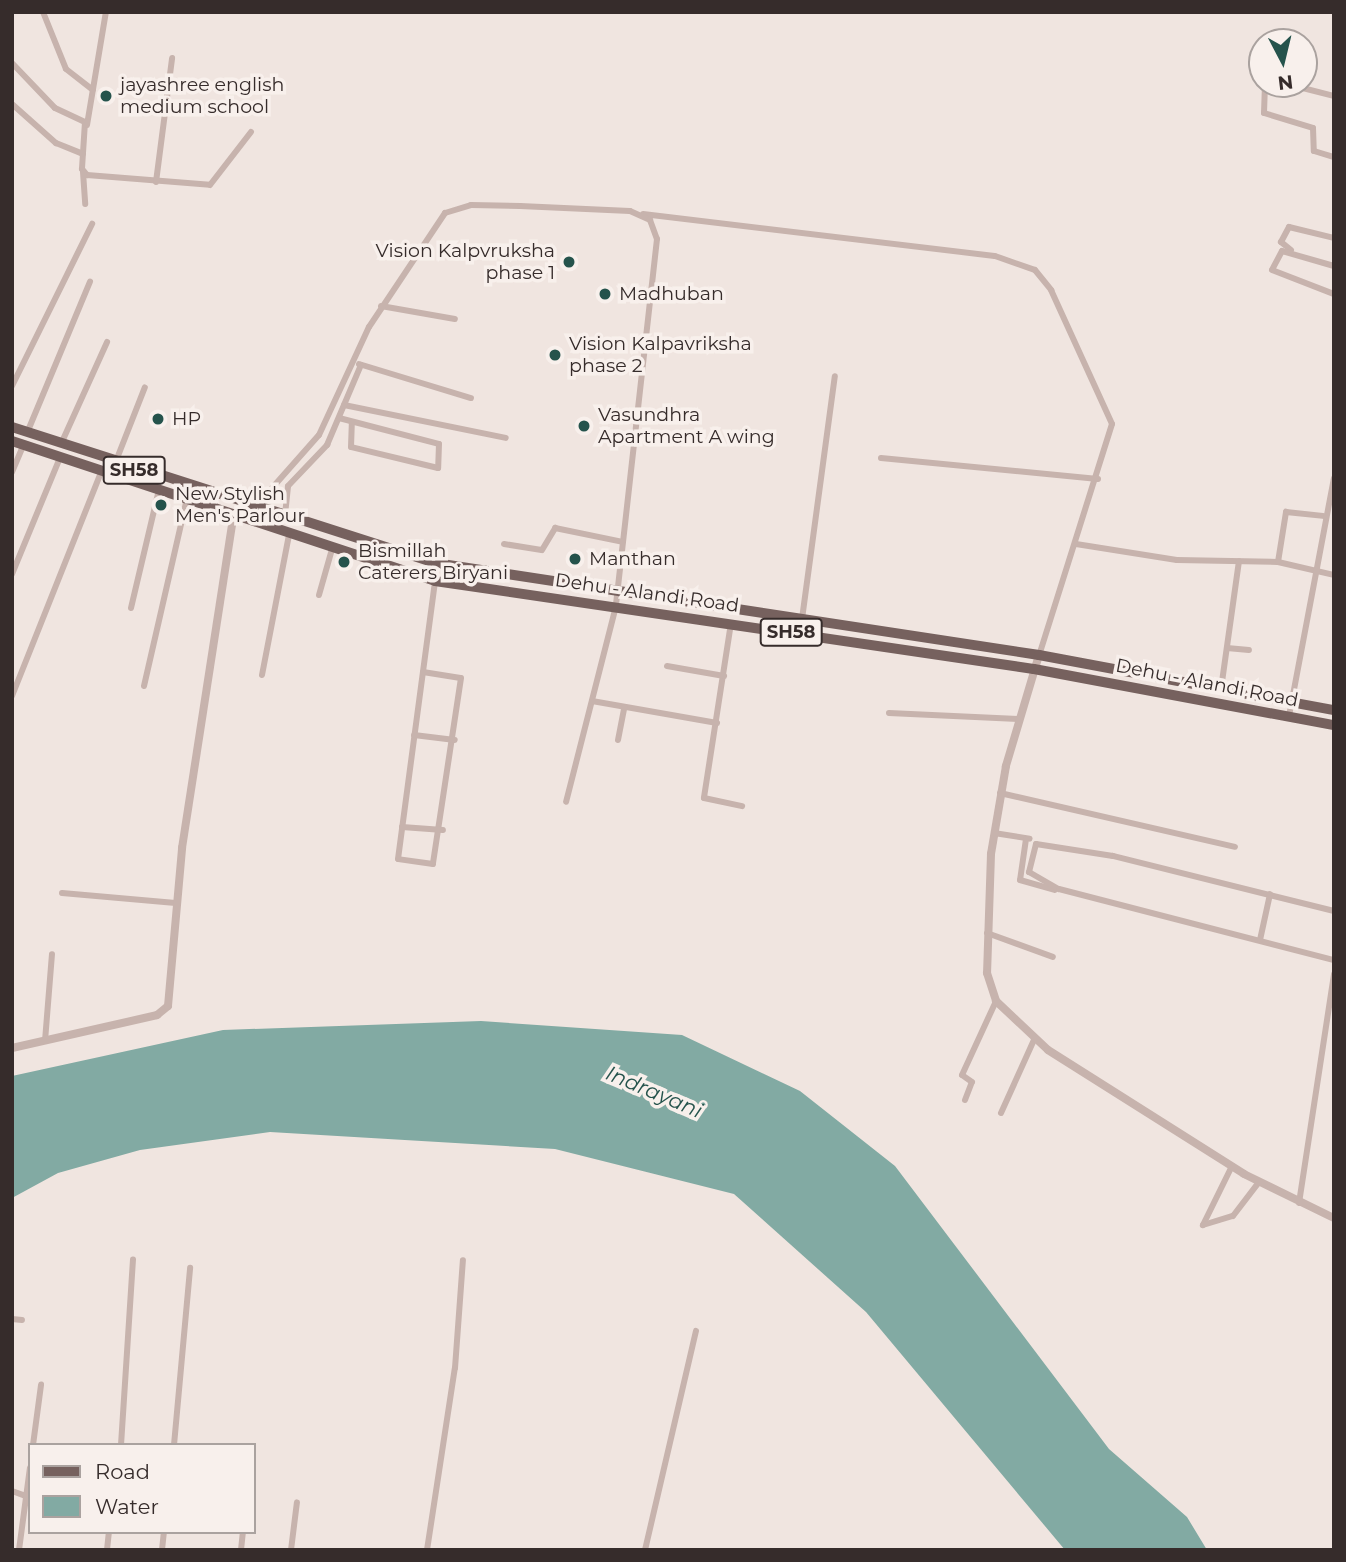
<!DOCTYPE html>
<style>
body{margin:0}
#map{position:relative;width:1346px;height:1562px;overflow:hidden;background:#f0e5e0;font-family:Montserrat,sans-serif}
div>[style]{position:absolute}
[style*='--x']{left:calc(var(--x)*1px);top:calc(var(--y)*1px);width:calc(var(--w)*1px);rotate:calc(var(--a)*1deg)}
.water>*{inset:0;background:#82aaa3}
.minor>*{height:6px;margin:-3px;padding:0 3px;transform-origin:3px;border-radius:3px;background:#c7b3ad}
.tertiary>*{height:8px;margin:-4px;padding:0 4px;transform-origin:4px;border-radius:4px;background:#c7b3ad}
.primary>*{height:10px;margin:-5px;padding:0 5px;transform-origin:5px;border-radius:5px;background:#76615e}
.dots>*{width:19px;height:19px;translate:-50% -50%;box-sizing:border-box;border:4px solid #f8f0ec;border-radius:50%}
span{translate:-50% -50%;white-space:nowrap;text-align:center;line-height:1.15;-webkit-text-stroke:7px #f8f0ec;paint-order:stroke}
.shield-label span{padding:2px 5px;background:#f8f0ec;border:2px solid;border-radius:5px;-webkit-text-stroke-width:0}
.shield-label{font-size:18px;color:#362c2b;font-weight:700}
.poi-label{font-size:19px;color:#362c2b}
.left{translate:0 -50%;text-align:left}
.right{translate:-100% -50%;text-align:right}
.street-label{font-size:19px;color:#362c2b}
.water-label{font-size:21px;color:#25534c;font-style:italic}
.frame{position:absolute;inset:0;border:14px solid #362c2b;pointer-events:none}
.legend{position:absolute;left:28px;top:1443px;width:228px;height:91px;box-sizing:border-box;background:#f8f0ec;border:2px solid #aaa29f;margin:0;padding:9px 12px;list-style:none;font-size:21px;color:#362c2b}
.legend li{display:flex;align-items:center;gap:14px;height:35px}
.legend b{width:35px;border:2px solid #aaa29f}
.north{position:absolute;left:1248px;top:28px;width:70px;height:70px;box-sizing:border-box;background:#f8f0ec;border:2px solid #aaa29f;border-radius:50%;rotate:173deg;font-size:19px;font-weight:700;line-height:28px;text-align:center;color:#362c2b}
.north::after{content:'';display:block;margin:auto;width:24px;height:32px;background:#25534c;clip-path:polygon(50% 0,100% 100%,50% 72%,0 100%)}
</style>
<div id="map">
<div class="water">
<i style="clip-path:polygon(481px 1021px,682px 1035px,800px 1091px,895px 1166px,1109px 1449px,1187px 1517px,1207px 1550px,1065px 1550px,866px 1312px,734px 1194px,555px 1149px,270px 1132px,140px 1150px,58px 1173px,12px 1198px,12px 1076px,223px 1030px)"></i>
</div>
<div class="minor">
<i style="--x:43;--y:12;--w:61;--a:68"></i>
<i style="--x:66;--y:69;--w:34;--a:38"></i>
<i style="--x:12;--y:63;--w:62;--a:46.3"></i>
<i style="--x:55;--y:108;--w:33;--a:25"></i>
<i style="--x:85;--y:122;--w:47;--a:93.7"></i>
<i style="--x:82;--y:169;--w:8;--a:50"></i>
<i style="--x:87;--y:175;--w:123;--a:4.6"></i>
<i style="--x:210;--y:185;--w:67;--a:-52.3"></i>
<i style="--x:1265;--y:84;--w:29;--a:92"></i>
<i style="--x:1264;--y:113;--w:51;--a:17"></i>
<i style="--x:1313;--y:128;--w:23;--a:88"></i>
<i style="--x:1314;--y:151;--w:21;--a:17"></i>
<i style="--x:1287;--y:84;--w:49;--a:14.3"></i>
<i style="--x:12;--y:104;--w:59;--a:41.6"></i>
<i style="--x:56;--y:143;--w:29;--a:22"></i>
<i style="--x:87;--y:125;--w:115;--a:-80.5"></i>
<i style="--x:83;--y:172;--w:32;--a:86"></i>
<i style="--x:156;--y:182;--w:125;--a:-82.6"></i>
<i style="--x:643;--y:214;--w:354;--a:6.8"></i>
<i style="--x:995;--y:256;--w:42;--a:19.3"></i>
<i style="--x:1035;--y:270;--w:26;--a:51"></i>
<i style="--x:1051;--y:290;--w:147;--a:65.5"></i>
<i style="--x:1112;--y:424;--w:242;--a:107.5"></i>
<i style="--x:1291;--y:250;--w:13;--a:-141"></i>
<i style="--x:1281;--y:242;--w:17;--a:-62"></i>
<i style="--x:1289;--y:227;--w:46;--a:13.7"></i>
<i style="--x:1334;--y:266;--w:54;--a:-163.9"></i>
<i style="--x:1282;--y:251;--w:21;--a:118"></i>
<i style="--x:1272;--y:270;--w:66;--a:21.2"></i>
<i style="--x:381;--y:306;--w:75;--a:10"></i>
<i style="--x:359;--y:364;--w:117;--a:16.9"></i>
<i style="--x:12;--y:386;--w:181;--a:-63.7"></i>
<i style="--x:344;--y:405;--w:165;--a:11.5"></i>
<i style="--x:339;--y:418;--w:103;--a:14.6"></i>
<i style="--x:439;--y:444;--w:24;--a:92"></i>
<i style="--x:438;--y:468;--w:89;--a:-166.4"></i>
<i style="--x:351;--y:447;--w:25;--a:-88"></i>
<i style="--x:27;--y:433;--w:164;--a:-67.4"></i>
<i style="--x:61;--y:444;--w:112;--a:-65.7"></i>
<i style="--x:881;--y:458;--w:218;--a:5.5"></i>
<i style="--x:116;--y:461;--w:79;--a:-68.6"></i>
<i style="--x:12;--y:472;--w:28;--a:-67"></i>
<i style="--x:285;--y:515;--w:29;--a:-84"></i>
<i style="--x:288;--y:486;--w:57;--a:-46.4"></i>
<i style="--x:327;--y:445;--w:87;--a:-67"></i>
<i style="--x:252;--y:522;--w:29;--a:-63"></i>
<i style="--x:265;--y:496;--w:81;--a:-48.5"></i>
<i style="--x:319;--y:435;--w:119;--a:-65.2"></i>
<i style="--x:369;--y:327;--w:137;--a:-56.3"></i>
<i style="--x:445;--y:213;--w:27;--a:-17"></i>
<i style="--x:471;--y:205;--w:49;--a:1.2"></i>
<i style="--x:520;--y:206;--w:110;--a:2.6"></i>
<i style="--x:630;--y:211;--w:22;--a:24"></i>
<i style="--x:650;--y:220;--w:20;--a:70"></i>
<i style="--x:657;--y:239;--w:369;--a:96.4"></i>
<i style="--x:616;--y:606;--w:202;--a:104.3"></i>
<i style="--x:504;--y:544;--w:38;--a:9"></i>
<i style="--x:542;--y:550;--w:26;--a:-59"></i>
<i style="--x:555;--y:528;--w:69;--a:11.6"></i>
<i style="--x:1076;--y:544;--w:102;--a:9"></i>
<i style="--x:1177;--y:560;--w:101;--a:1.1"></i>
<i style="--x:1278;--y:562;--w:57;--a:13.1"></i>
<i style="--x:1278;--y:562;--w:51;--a:-80.9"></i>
<i style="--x:1286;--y:512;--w:37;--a:6"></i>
<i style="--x:12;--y:574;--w:123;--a:-67.6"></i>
<i style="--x:319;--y:595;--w:48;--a:-74.2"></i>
<i style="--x:131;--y:608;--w:117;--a:-76.7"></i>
<i style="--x:802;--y:619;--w:245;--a:-82.3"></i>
<i style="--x:731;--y:623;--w:177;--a:98.8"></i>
<i style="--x:704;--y:798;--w:39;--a:12"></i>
<i style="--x:1227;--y:648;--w:22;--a:5"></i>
<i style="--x:667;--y:666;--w:58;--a:10"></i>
<i style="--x:423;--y:672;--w:38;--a:9"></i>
<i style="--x:461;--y:678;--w:188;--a:98.6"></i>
<i style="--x:433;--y:864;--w:35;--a:-172"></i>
<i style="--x:398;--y:859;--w:280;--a:-82.4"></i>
<i style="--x:262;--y:675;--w:143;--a:-79.1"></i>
<i style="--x:144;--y:686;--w:188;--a:-77.1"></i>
<i style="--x:1221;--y:689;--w:129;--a:-82"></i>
<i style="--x:12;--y:696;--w:238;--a:-68.3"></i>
<i style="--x:592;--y:701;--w:127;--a:10"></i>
<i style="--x:889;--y:713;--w:129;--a:2.7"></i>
<i style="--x:1289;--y:716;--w:242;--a:-79.3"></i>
<i style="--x:414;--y:735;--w:41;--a:7"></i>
<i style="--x:618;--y:740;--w:33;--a:-79"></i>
<i style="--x:1000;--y:793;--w:241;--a:12.9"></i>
<i style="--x:402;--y:827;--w:41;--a:4.2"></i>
<i style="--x:994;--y:833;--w:36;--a:9"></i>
<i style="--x:1026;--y:839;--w:41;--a:98.3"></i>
<i style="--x:1020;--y:880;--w:36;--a:16"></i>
<i style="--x:62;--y:893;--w:114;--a:5"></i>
<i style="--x:1334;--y:911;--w:228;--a:-166"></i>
<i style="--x:1113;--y:856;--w:78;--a:-171.1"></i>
<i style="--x:1036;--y:844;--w:29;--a:104"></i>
<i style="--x:1029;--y:872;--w:34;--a:30"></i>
<i style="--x:1059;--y:889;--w:284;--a:14.5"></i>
<i style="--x:987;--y:933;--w:70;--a:20"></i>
<i style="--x:1260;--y:940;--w:47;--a:-77.7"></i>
<i style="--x:45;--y:1041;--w:87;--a:-85.4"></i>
<i style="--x:965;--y:1100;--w:19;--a:-69"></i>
<i style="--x:972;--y:1082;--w:12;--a:-145"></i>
<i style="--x:962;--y:1075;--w:81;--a:-65.3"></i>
<i style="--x:1001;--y:1113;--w:80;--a:-65.7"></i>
<i style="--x:1232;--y:1166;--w:66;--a:116.2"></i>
<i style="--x:1203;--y:1225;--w:31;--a:-17"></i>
<i style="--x:1233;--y:1216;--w:43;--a:-52.6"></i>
<i style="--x:1299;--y:1203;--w:232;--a:-81.3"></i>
<i style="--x:12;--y:1319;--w:10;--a:6"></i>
<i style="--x:33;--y:1445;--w:61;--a:-82.4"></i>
<i style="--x:121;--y:1445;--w:186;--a:-86.3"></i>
<i style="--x:174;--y:1445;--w:178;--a:-84.8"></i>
<i style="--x:12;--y:1491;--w:15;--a:20"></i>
<i style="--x:19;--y:1550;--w:83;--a:-82.4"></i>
<i style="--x:107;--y:1550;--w:18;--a:-84"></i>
<i style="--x:162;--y:1550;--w:18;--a:-84"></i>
<i style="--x:241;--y:1550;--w:18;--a:-84"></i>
<i style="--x:291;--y:1550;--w:48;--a:-82.9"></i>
<i style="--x:427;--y:1550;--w:184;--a:-81.3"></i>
<i style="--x:455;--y:1368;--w:108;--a:-85.8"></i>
<i style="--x:645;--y:1550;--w:225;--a:-76.9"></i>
</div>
<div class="tertiary">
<i style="--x:1039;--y:655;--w:116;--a:106.6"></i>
<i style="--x:1006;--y:766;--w:89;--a:99.7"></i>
<i style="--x:991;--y:854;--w:119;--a:91.9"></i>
<i style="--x:987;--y:973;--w:29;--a:72"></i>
<i style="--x:996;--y:1001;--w:71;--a:43.3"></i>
<i style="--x:1048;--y:1050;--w:232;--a:32.3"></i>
<i style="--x:1244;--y:1174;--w:100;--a:26.1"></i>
<i style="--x:12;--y:1048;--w:149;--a:-12.8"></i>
<i style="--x:157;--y:1015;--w:14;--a:-39"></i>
<i style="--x:168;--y:1006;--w:159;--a:-84.9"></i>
<i style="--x:182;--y:848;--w:335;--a:-81.2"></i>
</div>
<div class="primary">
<i style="--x:12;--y:427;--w:444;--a:17.8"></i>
<i style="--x:435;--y:563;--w:611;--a:8.66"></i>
<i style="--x:1039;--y:655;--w:300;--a:10.6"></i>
<i style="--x:12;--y:441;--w:446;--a:18.3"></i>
<i style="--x:435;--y:581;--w:605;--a:8.36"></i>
<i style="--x:1034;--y:669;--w:305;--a:10.6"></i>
</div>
<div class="dots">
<i style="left:106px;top:96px;background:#25534c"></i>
<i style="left:569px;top:262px;background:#25534c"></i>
<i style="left:605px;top:294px;background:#25534c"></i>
<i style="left:555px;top:355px;background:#25534c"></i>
<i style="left:158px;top:419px;background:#25534c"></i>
<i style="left:584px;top:426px;background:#25534c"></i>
<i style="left:161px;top:505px;background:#25534c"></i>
<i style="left:575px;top:559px;background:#25534c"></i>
<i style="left:344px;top:562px;background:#25534c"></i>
</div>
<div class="shield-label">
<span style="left:134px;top:470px">SH58</span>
<span style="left:791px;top:632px">SH58</span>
</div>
<div class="poi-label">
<span class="left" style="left:120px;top:96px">jayashree english<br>medium school</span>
<span class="right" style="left:555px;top:262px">Vision Kalpvruksha<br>phase 1</span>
<span class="left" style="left:619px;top:294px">Madhuban</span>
<span class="left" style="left:569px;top:355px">Vision Kalpavriksha<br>phase 2</span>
<span class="left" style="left:598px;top:426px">Vasundhra<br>Apartment A wing</span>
<span class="left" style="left:172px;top:419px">HP</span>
<span class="left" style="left:175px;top:505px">New Stylish<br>Men's Parlour</span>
<span class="left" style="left:358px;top:562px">Bismillah<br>Caterers Biryani</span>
<span class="left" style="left:589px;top:559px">Manthan</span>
</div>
<div class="street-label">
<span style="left:647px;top:593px;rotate:8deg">Dehu - Alandi Road</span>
<span style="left:1207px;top:683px;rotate:11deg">Dehu - Alandi Road</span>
</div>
<div class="water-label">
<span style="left:654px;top:1092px;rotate:23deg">Indrayani</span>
</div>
<div class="frame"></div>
<ul class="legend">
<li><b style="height:9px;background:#76615e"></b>Road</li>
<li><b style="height:19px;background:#82aaa3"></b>Water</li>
</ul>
<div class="north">N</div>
</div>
